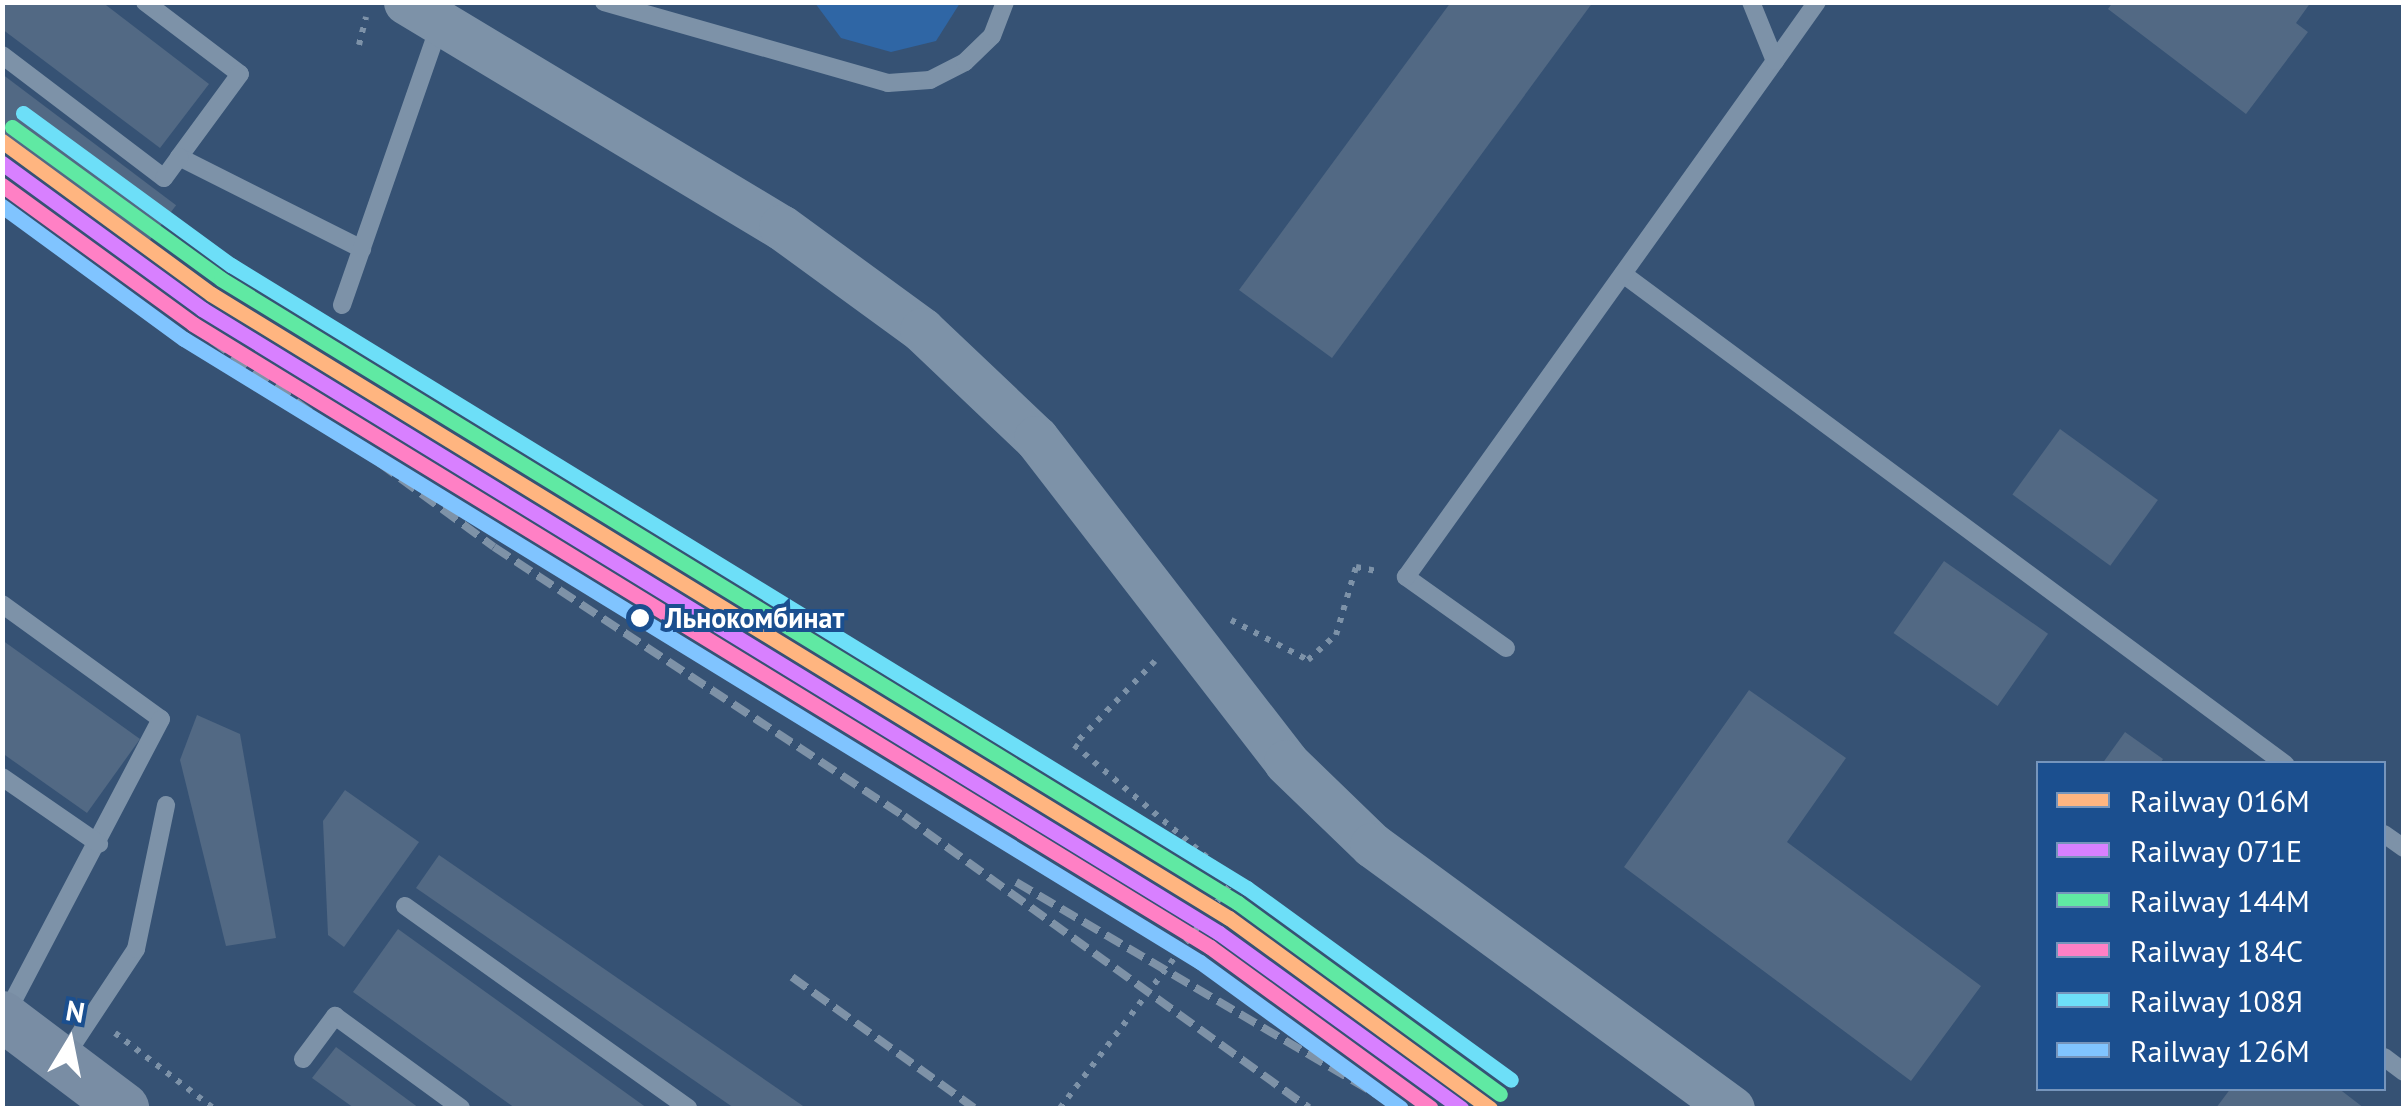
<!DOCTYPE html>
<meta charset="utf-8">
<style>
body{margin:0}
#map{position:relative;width:2406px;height:1111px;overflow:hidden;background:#365274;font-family:"PT Sans",sans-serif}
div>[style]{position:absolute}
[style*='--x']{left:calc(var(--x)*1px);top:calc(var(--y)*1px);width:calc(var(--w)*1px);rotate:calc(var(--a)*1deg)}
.green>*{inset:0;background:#2f66a5}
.building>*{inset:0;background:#526984;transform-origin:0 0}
.path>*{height:6px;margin-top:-3px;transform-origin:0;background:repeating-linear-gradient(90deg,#7d92a8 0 5px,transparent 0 13px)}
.service>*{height:18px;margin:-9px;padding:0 9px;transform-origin:9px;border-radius:9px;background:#7d92a8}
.tertiary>*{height:45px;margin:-22.5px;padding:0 22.5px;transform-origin:22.5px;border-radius:22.5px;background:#7d92a8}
.secondary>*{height:50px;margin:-25px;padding:0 25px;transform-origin:25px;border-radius:25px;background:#798da4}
.rail>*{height:8px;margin-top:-4px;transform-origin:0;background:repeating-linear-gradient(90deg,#7e92a7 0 18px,transparent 0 26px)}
.path-bridge>*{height:6px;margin-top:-3px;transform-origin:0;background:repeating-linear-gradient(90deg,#7d92a8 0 5px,transparent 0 13px)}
.rail-1>*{height:15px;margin:-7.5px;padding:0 7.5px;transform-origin:7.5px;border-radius:7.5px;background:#ffb580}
.rail-2>*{height:15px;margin:-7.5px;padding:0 7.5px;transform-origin:7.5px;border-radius:7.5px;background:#d880ff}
.rail-3>*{height:15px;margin:-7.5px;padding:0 7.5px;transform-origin:7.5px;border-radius:7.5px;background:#60e9a3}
.rail-4>*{height:15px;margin:-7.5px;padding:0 7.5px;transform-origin:7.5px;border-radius:7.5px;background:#ff80c5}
.rail-5>*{height:15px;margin:-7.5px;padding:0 7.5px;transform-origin:7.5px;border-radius:7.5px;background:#6ddff8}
.rail-6>*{height:15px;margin:-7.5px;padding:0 7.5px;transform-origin:7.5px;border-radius:7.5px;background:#80c4ff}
.dots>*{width:28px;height:28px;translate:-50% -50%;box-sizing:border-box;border:5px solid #1b4f8f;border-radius:50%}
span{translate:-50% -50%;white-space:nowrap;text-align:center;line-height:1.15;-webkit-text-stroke:8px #1b4f8f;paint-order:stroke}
.stop-label{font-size:28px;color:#fff;font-weight:700}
.left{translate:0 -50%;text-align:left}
.frame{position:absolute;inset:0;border:5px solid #fff;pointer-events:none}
.legend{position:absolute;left:2036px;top:761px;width:350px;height:330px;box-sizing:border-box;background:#1b4f8f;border:2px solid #7695bc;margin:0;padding:12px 18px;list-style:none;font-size:30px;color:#fff}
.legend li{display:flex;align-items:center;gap:20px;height:50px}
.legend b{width:50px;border:2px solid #7695bc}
.north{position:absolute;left:20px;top:991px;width:100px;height:100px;-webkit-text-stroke:8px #1b4f8f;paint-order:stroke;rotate:10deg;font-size:28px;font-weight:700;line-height:40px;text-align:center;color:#fff}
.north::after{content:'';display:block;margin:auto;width:35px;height:45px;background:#fff;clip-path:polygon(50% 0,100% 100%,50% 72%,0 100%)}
</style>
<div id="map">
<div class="green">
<i style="clip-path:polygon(815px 3px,960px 3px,936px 41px,891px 52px,841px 38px)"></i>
</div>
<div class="building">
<i style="clip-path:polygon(2px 2px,102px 2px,209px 84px,160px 148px,2px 29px)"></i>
<i style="clip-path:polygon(1451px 2px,1593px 2px,1332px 358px,1239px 290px)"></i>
<i style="clip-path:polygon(2113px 2px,2311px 2px,2296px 23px,2308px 32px,2246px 114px,2108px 9px)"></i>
<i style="left:2px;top:74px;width:218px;height:48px;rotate:37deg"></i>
<i style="left:2060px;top:429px;width:121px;height:81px;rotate:36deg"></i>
<i style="left:1944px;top:561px;width:127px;height:88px;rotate:35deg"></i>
<i style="clip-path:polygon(2px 640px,140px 739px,87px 813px,2px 753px)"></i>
<i style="clip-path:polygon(1749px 690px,1846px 758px,1787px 842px,1981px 986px,1911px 1081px,1624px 867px)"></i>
<i style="clip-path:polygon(197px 715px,240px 734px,276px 938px,226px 946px,180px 760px)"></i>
<i style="clip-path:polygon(2125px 732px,2163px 759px,2160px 764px,2102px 764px)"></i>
<i style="clip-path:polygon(345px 790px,419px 842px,344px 947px,328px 935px,323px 821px)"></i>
<i style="clip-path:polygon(439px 855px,806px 1108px,734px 1108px,416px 888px)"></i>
<i style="clip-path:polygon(398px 929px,647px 1108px,515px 1108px,353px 992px)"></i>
<i style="clip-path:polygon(336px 1047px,419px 1108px,354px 1108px,312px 1078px)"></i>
<i style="clip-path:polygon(2231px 1088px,2338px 1088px,2364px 1108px,2216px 1108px)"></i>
</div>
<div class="path">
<i style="--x:359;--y:45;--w:29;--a:-76"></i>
<i style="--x:1231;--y:620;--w:87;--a:27.5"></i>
<i style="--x:1308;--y:660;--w:38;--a:-42"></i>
<i style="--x:1336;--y:635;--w:71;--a:-73.6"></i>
<i style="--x:1356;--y:567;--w:25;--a:11"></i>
<i style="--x:1155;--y:661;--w:117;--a:134"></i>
<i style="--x:1074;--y:745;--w:209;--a:40.2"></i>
<i style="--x:115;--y:1033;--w:123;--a:37.4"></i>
</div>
<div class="service">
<i style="--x:145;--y:2;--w:119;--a:37.2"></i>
<i style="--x:240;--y:74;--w:103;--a:126.3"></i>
<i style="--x:179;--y:157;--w:205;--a:26.7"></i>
<i style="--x:604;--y:2;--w:295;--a:15.9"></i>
<i style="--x:888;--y:83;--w:42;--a:-4.1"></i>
<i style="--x:930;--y:80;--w:39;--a:-27"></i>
<i style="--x:965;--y:62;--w:37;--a:-44"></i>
<i style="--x:992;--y:36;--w:36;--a:-69"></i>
<i style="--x:2;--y:55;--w:203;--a:37.2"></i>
<i style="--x:164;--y:178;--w:26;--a:-54"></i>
<i style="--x:1775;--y:61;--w:72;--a:-54.6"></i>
<i style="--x:1623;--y:274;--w:824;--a:36.51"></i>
<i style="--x:342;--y:305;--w:299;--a:-70.8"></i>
<i style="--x:2;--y:604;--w:196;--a:35.9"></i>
<i style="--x:161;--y:719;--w:333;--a:117.7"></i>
<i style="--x:1506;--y:648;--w:123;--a:-144.6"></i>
<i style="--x:1406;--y:577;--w:634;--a:-54.43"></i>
<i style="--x:1775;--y:61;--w:64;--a:-112.1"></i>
<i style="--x:2;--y:777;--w:118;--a:34.6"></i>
<i style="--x:2384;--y:834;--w:24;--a:35"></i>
<i style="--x:405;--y:906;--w:348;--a:35.5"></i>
<i style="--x:2384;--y:1057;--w:25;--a:37"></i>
<i style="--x:303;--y:1059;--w:54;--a:-53.3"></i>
<i style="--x:335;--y:1016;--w:156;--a:36.1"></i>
<i style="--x:62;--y:1061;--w:134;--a:-56.5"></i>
<i style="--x:136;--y:949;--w:147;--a:-78.2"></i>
</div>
<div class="tertiary">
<i style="--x:406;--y:2;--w:437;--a:31"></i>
<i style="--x:781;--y:227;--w:175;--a:36.1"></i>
<i style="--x:922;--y:330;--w:157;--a:43.5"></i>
<i style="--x:1036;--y:438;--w:409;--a:52.3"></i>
<i style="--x:1286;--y:762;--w:120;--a:44"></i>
<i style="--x:1372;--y:845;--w:446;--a:36.2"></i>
</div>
<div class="secondary">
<i style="--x:2;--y:1016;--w:153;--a:37"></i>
</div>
<div class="rail">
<i style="--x:2;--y:186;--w:610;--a:36.27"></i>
<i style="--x:494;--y:547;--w:490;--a:33.3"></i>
<i style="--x:904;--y:816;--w:499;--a:35.8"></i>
<i style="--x:1016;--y:882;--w:446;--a:30.5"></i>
<i style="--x:792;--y:977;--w:224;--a:35.7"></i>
</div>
<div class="path-bridge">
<i style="--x:1060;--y:1108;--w:287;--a:-52.7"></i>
</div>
<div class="rail-1">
<i style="--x:2;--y:141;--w:259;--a:36.2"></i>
<i style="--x:211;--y:294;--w:1194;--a:31.51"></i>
<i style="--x:1229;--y:918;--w:323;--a:36.1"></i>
</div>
<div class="rail-2">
<i style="--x:2;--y:163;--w:248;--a:36.1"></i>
<i style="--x:202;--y:309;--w:1193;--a:31.53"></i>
<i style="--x:1219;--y:933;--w:299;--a:35.9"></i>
</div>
<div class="rail-3">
<i style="--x:12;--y:127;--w:258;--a:36"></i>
<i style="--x:221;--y:279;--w:1193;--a:31.53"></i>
<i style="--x:1238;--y:903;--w:324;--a:36.1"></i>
</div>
<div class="rail-4">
<i style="--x:2;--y:185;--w:236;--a:36"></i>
<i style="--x:193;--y:324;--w:1193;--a:31.49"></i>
<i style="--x:1210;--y:947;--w:273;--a:36.1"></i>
</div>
<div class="rail-5">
<i style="--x:23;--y:113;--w:258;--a:36.2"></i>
<i style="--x:231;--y:265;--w:1192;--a:31.52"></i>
<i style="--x:1247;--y:888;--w:326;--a:36"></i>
</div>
<div class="rail-6">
<i style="--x:2;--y:206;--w:225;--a:36.2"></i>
<i style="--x:184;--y:339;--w:1192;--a:31.52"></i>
<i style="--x:1200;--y:962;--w:248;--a:36"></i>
</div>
<div class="dots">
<i style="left:640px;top:618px;background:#fff"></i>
</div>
<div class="stop-label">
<span class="left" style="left:665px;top:618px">Льнокомбинат</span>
</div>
<div class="frame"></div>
<ul class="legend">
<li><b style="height:12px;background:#ffb580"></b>Railway 016М</li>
<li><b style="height:12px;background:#d880ff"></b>Railway 071Е</li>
<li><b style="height:12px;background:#60e9a3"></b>Railway 144М</li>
<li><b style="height:12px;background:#ff80c5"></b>Railway 184С</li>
<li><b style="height:12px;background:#6ddff8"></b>Railway 108Я</li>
<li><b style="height:12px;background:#80c4ff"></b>Railway 126М</li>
</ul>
<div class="north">N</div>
</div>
